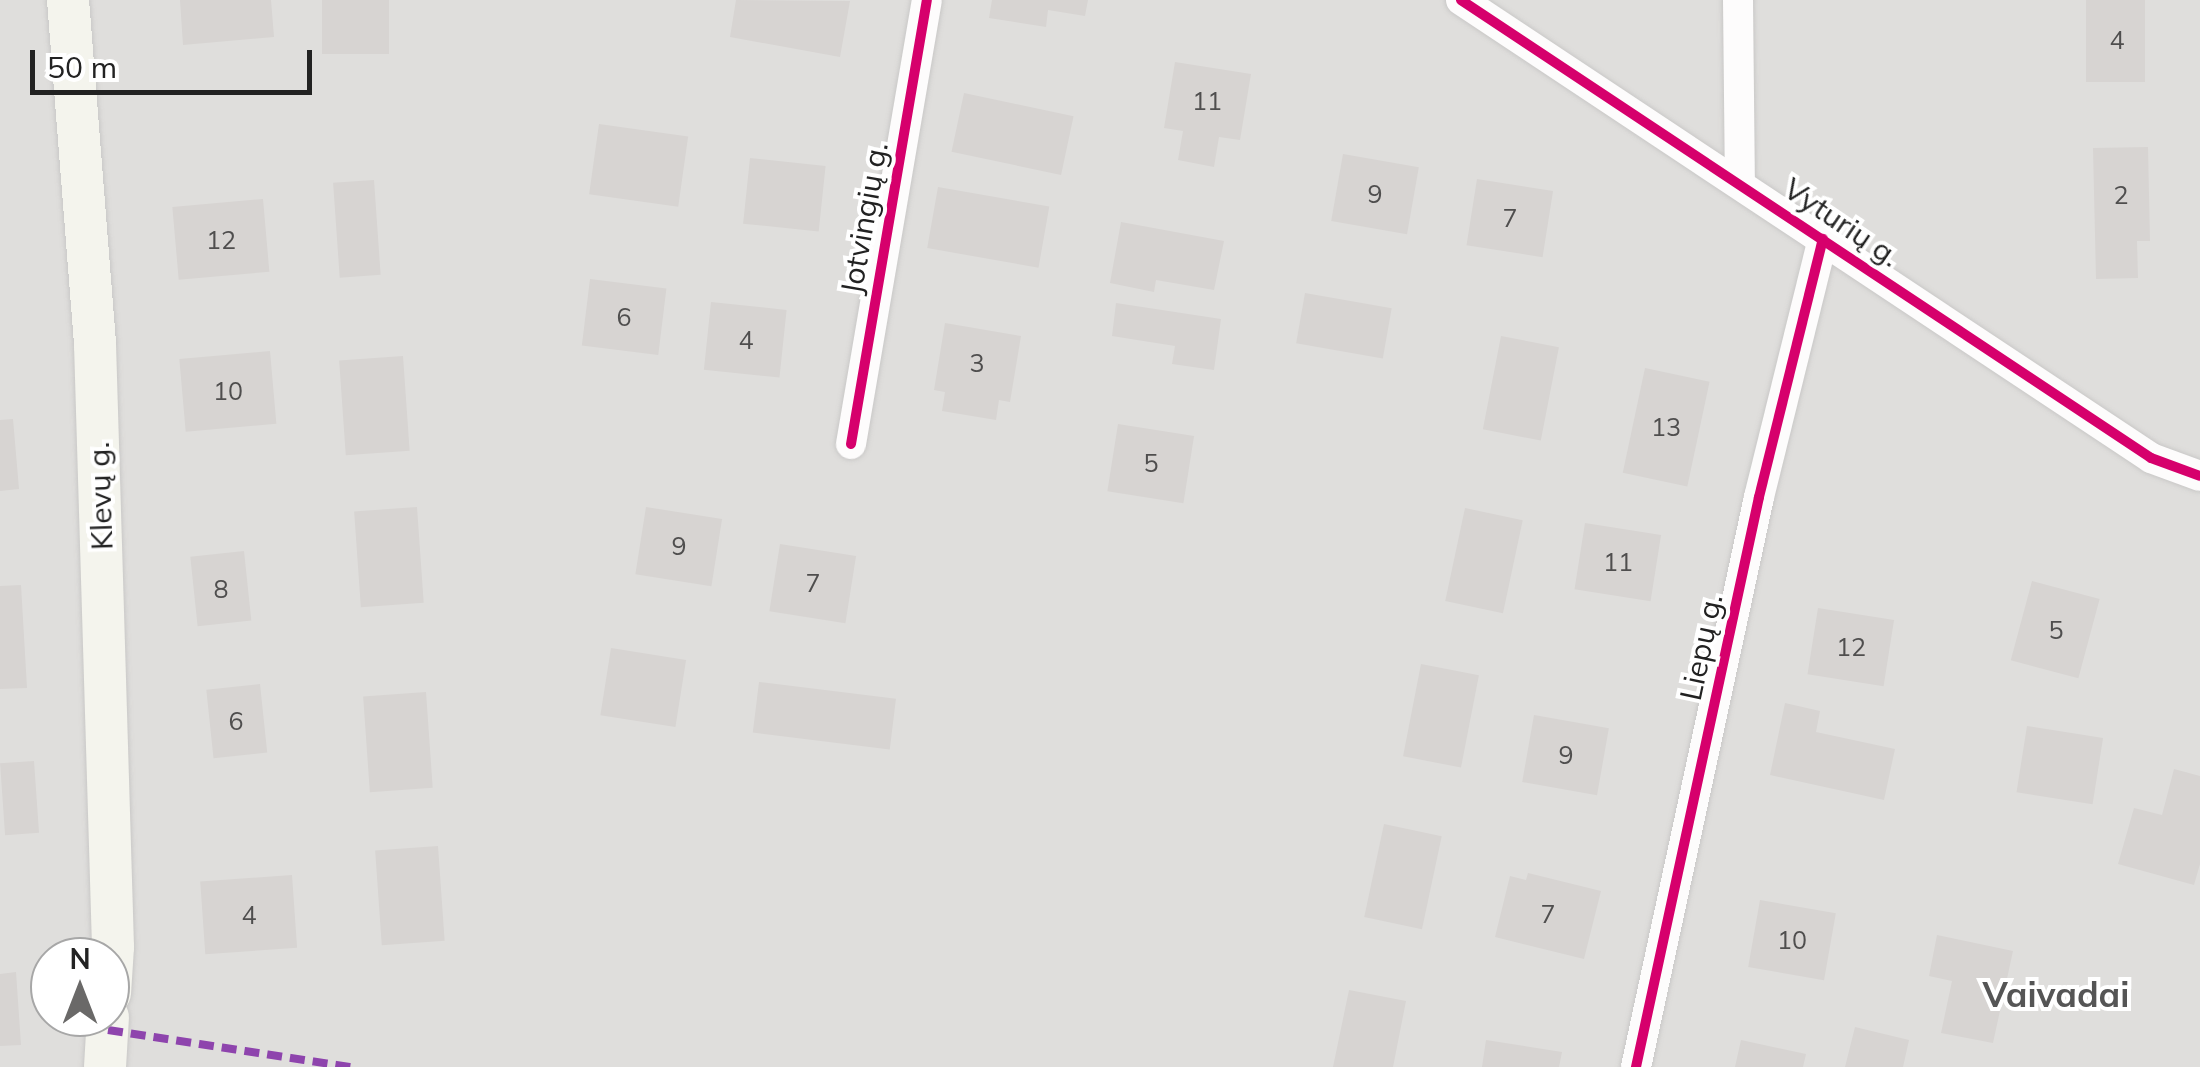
<!DOCTYPE html>
<meta charset="utf-8">
<style>
body{margin:0}
#map{position:relative;width:2200px;height:1067px;overflow:hidden;background:#f0eeeb;font-family:Mulish,sans-serif}
div>[style]{position:absolute}
[style*='--x']{left:calc(var(--x)*1px);top:calc(var(--y)*1px);width:calc(var(--w)*1px);rotate:calc(var(--a)*1deg)}
.residential>*{inset:0;background:#dfdedc}
.building>*{inset:0;background:#d7d4d2;transform-origin:0 0}
.roads{filter:drop-shadow(0 0 2px #c9c8c7) drop-shadow(0 0 2px #c9c8c7)}
.minor>*{height:30px;margin:-15px;padding:0 15px;transform-origin:15px;border-radius:15px;background:#fdfcfc}
.secondary>*{height:42px;margin:-21px;padding:0 21px;transform-origin:21px;border-radius:21px;background:#f4f4ed}
.quiet>*{height:8px;margin-top:-4px;transform-origin:0;background:repeating-linear-gradient(90deg,#8e44ad 0 15px,transparent 0 23px)}
.cycleway>*{height:10px;margin:-5px;padding:0 5px;transform-origin:5px;border-radius:5px;background:#d6006c}
span{translate:-50% -50%;white-space:nowrap;text-align:center;line-height:1.15;-webkit-text-stroke:8px #fff;paint-order:stroke}
.number-label{font-size:25px;color:#4f4e4e}
.number-label span{-webkit-text-stroke-width:0}
.street-label{font-size:30px;color:#222}
.quarter-label{font-size:35px;color:#555;font-weight:700}
.north{position:absolute;left:30px;top:937px;width:100px;height:100px;box-sizing:border-box;background:#fff;border:2px solid #a7a7a7;border-radius:50%;rotate:0deg;font-size:28px;font-weight:700;line-height:40px;text-align:center;color:#222}
.north::after{content:'';display:block;margin:auto;width:35px;height:45px;background:#6a6968;clip-path:polygon(50% 0,100% 100%,50% 72%,0 100%)}
.scale{position:absolute;left:30px;top:50px;width:282px;height:45px;box-sizing:border-box;border:5px solid #222;border-top:0;padding-left:12px;font-size:30px;line-height:35px;white-space:nowrap;color:#222;-webkit-text-stroke:8px #fff;paint-order:stroke}
</style>
<div id="map">
<div class="residential">
<i style="clip-path:polygon(evenodd,0 0,2200px 0,2200px 1067px,0 1067px,0 0,50px 957px,110px 957px,110px 1017px,50px 1017px,50px 957px)"></i>
</div>
<div class="building">
<i style="clip-path:polygon(180px 0,271px 0,274px 37px,183px 45px)"></i>
<i style="left:322px;top:0;width:67px;height:54px"></i>
<i style="clip-path:polygon(736px 0,850px 1px,840px 57px,730px 37px)"></i>
<i style="clip-path:polygon(992px 0,1088px 0,1085px 16px,1048px 10px,1046px 27px,989px 18px)"></i>
<i style="left:2086px;top:0;width:59px;height:82px"></i>
<i style="clip-path:polygon(1175px 62px,1251px 74px,1240px 140px,1219px 137px,1214px 167px,1178px 160px,1183px 131px,1164px 128px)"></i>
<i style="left:964px;top:93px;width:112px;height:60px;rotate:12deg"></i>
<i style="left:599px;top:124px;width:90px;height:71px;rotate:8deg"></i>
<i style="clip-path:polygon(2148px 147px,2150px 241px,2137px 241px,2138px 278px,2096px 279px,2093px 148px)"></i>
<i style="left:1343px;top:154px;width:77px;height:68px;rotate:10deg"></i>
<i style="left:750px;top:158px;width:76px;height:66px;rotate:6deg"></i>
<i style="left:1477px;top:179px;width:77px;height:67px;rotate:9deg"></i>
<i style="left:374px;top:180px;width:95px;height:41px;rotate:86deg"></i>
<i style="left:938px;top:187px;width:113px;height:62px;rotate:10deg"></i>
<i style="left:263px;top:199px;width:73px;height:91px;rotate:85deg"></i>
<i style="clip-path:polygon(1121px 222px,1224px 241px,1214px 290px,1156px 280px,1154px 292px,1110px 283px)"></i>
<i style="left:590px;top:279px;width:77px;height:67px;rotate:7deg"></i>
<i style="left:1305px;top:293px;width:88px;height:51px;rotate:10deg"></i>
<i style="left:711px;top:302px;width:76px;height:68px;rotate:6deg"></i>
<i style="clip-path:polygon(1116px 303px,1221px 319px,1214px 370px,1172px 364px,1175px 346px,1112px 336px)"></i>
<i style="clip-path:polygon(945px 323px,1021px 336px,1010px 402px,999px 400px,996px 420px,942px 411px,945px 392px,934px 390px)"></i>
<i style="left:1501px;top:336px;width:59px;height:95px;rotate:11deg"></i>
<i style="left:270px;top:351px;width:73px;height:91px;rotate:85deg"></i>
<i style="left:403px;top:356px;width:95px;height:64px;rotate:86deg"></i>
<i style="left:1645px;top:368px;width:66px;height:107px;rotate:12deg"></i>
<i style="clip-path:polygon(13px 419px,19px 489px,0 491px,0 420px)"></i>
<i style="left:1118px;top:424px;width:77px;height:68px;rotate:9deg"></i>
<i style="left:417px;top:507px;width:96px;height:63px;rotate:86deg"></i>
<i style="left:646px;top:507px;width:77px;height:68px;rotate:9deg"></i>
<i style="left:1465px;top:508px;width:59px;height:95px;rotate:12deg"></i>
<i style="left:1585px;top:523px;width:77px;height:67px;rotate:9deg"></i>
<i style="left:780px;top:544px;width:77px;height:68px;rotate:9deg"></i>
<i style="left:244px;top:551px;width:70px;height:54px;rotate:84deg"></i>
<i style="left:2032px;top:581px;width:70px;height:82px;rotate:15deg"></i>
<i style="clip-path:polygon(21px 585px,27px 688px,0 689px,0 586px)"></i>
<i style="left:1818px;top:608px;width:77px;height:67px;rotate:9deg"></i>
<i style="left:611px;top:648px;width:76px;height:68px;rotate:9deg"></i>
<i style="left:1421px;top:664px;width:59px;height:94px;rotate:11deg"></i>
<i style="left:759px;top:682px;width:138px;height:51px;rotate:7deg"></i>
<i style="left:260px;top:684px;width:69px;height:54px;rotate:84deg"></i>
<i style="left:426px;top:692px;width:96px;height:63px;rotate:86deg"></i>
<i style="clip-path:polygon(1785px 703px,1820px 711px,1816px 732px,1895px 749px,1884px 800px,1770px 775px)"></i>
<i style="left:1534px;top:715px;width:76px;height:68px;rotate:10deg"></i>
<i style="left:2027px;top:726px;width:77px;height:67px;rotate:9deg"></i>
<i style="left:34px;top:761px;width:72px;height:34px;rotate:86deg"></i>
<i style="clip-path:polygon(2174px 769px,2200px 776px,2200px 864px,2194px 885px,2118px 864px,2134px 808px,2162px 815px)"></i>
<i style="left:1384px;top:824px;width:59px;height:95px;rotate:12deg"></i>
<i style="left:438px;top:846px;width:95px;height:63px;rotate:86deg"></i>
<i style="clip-path:polygon(1528px 873px,1601px 891px,1584px 959px,1495px 937px,1510px 876px,1526px 880px)"></i>
<i style="left:292px;top:875px;width:73px;height:92px;rotate:86deg"></i>
<i style="left:1760px;top:900px;width:77px;height:68px;rotate:10deg"></i>
<i style="clip-path:polygon(1937px 935px,2013px 951px,1993px 1043px,1941px 1033px,1952px 981px,1929px 976px)"></i>
<i style="clip-path:polygon(16px 972px,21px 1045px,0 1046px,0 974px)"></i>
<i style="clip-path:polygon(1349px 990px,1406px 1001px,1393px 1067px,1333px 1067px)"></i>
<i style="clip-path:polygon(1855px 1027px,1909px 1040px,1903px 1067px,1845px 1067px)"></i>
<i style="clip-path:polygon(1486px 1040px,1562px 1052px,1559px 1067px,1482px 1067px)"></i>
<i style="clip-path:polygon(1741px 1040px,1806px 1054px,1803px 1067px,1735px 1067px)"></i>
</div>
<div class="roads">
<div class="minor">
<i style="--x:1461;--y:0;--w:828;--a:33.57"></i>
<i style="--x:2151;--y:458;--w:52;--a:20.2"></i>
<i style="--x:1738;--y:0;--w:184;--a:89.4"></i>
<i style="--x:851;--y:444;--w:450;--a:-80.3"></i>
<i style="--x:1636;--y:1067;--w:583;--a:-77.82"></i>
<i style="--x:1759;--y:497;--w:266;--a:-76.1"></i>
</div>
<div class="secondary">
<i style="--x:68;--y:0;--w:345;--a:85.5"></i>
<i style="--x:95;--y:344;--w:603;--a:88.29"></i>
<i style="--x:113;--y:947;--w:46;--a:93.7"></i>
<i style="--x:105;--y:1067;--w:50;--a:-86.6"></i>
</div>
</div>
<div class="quiet">
<i style="--x:108;--y:1030;--w:246;--a:8.7"></i>
</div>
<div class="cycleway">
<i style="--x:1461;--y:0;--w:828;--a:33.57"></i>
<i style="--x:2151;--y:458;--w:52;--a:20.2"></i>
<i style="--x:851;--y:444;--w:450;--a:-80.3"></i>
<i style="--x:1636;--y:1067;--w:583;--a:-77.82"></i>
<i style="--x:1759;--y:497;--w:266;--a:-76.1"></i>
</div>
<div class="number-label">
<span style="left:2117px;top:40px">4</span>
<span style="left:1207px;top:101px">11</span>
<span style="left:1375px;top:194px">9</span>
<span style="left:2121px;top:195px">2</span>
<span style="left:1510px;top:218px">7</span>
<span style="left:221px;top:240px">12</span>
<span style="left:624px;top:317px">6</span>
<span style="left:746px;top:340px">4</span>
<span style="left:977px;top:363px">3</span>
<span style="left:228px;top:391px">10</span>
<span style="left:1666px;top:427px">13</span>
<span style="left:1151px;top:463px">5</span>
<span style="left:679px;top:546px">9</span>
<span style="left:1618px;top:562px">11</span>
<span style="left:813px;top:583px">7</span>
<span style="left:221px;top:589px">8</span>
<span style="left:2056px;top:630px">5</span>
<span style="left:1851px;top:647px">12</span>
<span style="left:236px;top:721px">6</span>
<span style="left:1566px;top:755px">9</span>
<span style="left:1548px;top:914px">7</span>
<span style="left:249px;top:915px">4</span>
<span style="left:1792px;top:940px">10</span>
</div>
<div class="street-label">
<span style="left:864px;top:218px;rotate:-80deg">Jotvingių g.</span>
<span style="left:1842px;top:222px;rotate:34deg">Vyturių g.</span>
<span style="left:100px;top:496px;rotate:-92deg">Klevų g.</span>
<span style="left:1701px;top:647px;rotate:-78deg">Liepų g.</span>
</div>
<div class="quarter-label">
<span style="left:2056px;top:994px">Vaivadai</span>
</div>
<div class="north">N</div>
<div class="scale">50 m</div>
</div>
